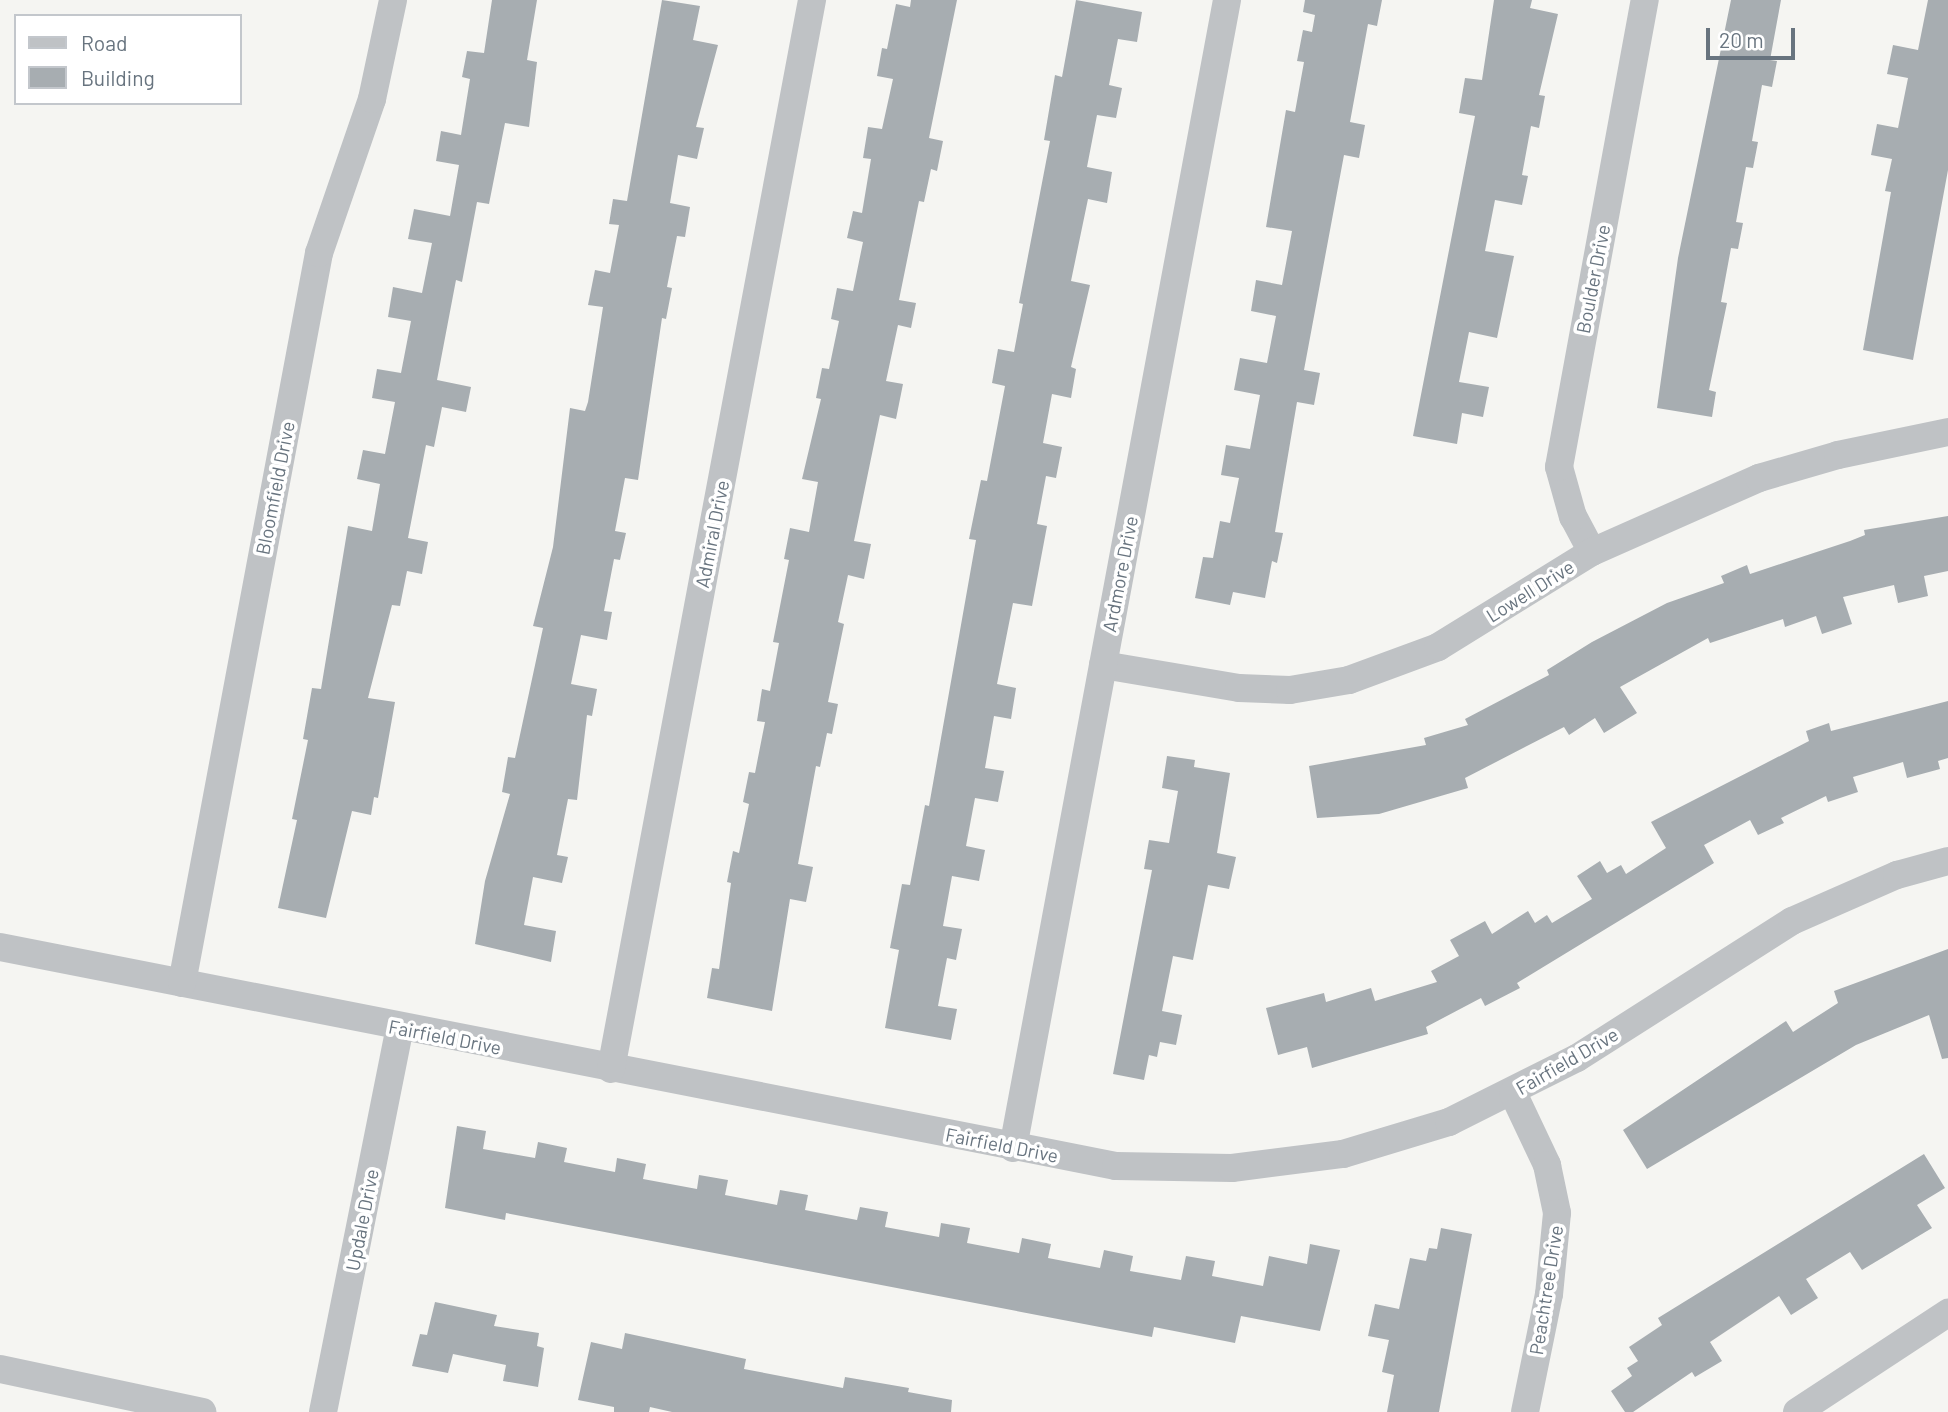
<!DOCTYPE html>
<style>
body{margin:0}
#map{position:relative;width:1948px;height:1412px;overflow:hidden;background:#f5f5f2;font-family:Barlow,sans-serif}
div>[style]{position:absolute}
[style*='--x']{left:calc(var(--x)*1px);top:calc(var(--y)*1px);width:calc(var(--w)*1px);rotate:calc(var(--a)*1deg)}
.building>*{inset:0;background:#a7adb1}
.street>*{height:28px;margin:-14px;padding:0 14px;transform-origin:14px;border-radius:14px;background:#bfc2c5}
span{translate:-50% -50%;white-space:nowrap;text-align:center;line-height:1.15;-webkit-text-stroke:7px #fff;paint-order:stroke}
.street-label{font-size:19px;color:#68747f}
.legend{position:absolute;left:14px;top:14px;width:228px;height:91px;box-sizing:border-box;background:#fff;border:2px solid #c3c7cc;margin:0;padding:9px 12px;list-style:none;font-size:21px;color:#68747f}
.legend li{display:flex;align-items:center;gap:14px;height:35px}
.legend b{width:35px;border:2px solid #c3c7cc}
.scale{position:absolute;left:1706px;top:28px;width:89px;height:32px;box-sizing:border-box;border:4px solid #68747f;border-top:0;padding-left:9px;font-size:21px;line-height:24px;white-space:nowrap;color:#68747f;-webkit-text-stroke:5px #fff;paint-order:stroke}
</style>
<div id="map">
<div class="building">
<i style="clip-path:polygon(492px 0,537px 0,527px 60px,537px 62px,529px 127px,505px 123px,489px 204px,477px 202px,462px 282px,456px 280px,437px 380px,471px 387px,466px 412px,442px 407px,434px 447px,426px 445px,408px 538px,428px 542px,422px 574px,407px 571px,400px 606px,392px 605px,368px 698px,395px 702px,378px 798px,374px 797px,371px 815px,352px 811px,326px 918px,278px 908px,297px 820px,292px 819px,308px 740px,303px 739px,312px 688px,321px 689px,348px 526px,372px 531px,380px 484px,357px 479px,363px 450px,385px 454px,395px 402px,372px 398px,377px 369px,401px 373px,411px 321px,388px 317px,393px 287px,422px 293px,432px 243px,408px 239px,414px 209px,450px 216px,459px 165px,436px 161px,441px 131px,461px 135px,470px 79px,462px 77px,467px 51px,484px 53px)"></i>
<i style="clip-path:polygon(662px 0,700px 6px,693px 40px,718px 45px,696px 127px,704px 128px,697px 159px,678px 155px,670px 203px,690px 207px,685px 237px,677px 236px,667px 287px,672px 288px,666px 319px,662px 318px,638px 480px,625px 478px,615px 531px,626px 533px,620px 560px,614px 559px,604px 611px,612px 612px,607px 640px,581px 635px,571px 684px,597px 689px,592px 716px,587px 715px,577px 800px,568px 799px,557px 855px,568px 857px,562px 883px,533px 877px,524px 925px,556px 931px,551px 962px,475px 944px,485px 881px,510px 794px,502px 792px,508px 757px,515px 758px,543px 628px,533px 626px,553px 547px,570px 408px,585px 411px,588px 402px,603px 307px,588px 305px,595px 270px,610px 273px,619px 225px,609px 224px,613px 199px,627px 201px)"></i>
<i style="clip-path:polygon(911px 0,957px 0,929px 138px,943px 141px,937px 171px,931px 169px,924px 202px,919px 201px,899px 300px,916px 303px,911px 328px,898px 325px,886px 381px,903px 384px,896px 419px,880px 415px,854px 541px,871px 544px,864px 579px,848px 575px,838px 622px,844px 624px,828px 702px,838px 704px,832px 734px,827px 733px,820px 767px,816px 766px,798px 864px,813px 867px,806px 902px,790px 899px,772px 1011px,707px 998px,712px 968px,719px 969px,731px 883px,727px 882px,733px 851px,739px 853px,749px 804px,743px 802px,749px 772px,755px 773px,765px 722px,757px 721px,762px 689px,770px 691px,779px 643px,773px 642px,789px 560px,784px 559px,790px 528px,809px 532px,818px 482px,802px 479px,821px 399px,816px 398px,822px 368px,829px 369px,839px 321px,831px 319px,837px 288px,853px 291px,863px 242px,847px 238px,853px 211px,862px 213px,871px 159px,863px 158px,868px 127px,882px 129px,893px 79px,877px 76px,882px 48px,887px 49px,896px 4px,910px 7px)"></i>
<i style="clip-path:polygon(1076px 0,1142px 12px,1137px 42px,1118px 39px,1109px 85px,1122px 88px,1116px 118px,1097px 115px,1087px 167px,1112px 172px,1107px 203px,1088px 199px,1071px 281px,1090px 285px,1071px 367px,1076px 369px,1071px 398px,1052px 394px,1043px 443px,1062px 447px,1056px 478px,1046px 476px,1037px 524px,1047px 526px,1032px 606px,1013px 603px,997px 684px,1016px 688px,1011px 719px,994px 716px,985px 768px,1004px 771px,998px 802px,975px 798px,966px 846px,985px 850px,979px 881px,952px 876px,943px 926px,962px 929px,956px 960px,947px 958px,938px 1006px,957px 1009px,951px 1040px,885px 1028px,899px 950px,890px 948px,902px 884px,910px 885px,925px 805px,929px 806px,976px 540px,969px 539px,981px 480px,987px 481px,1005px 386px,992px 383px,998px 349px,1014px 352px,1023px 304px,1019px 303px,1050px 141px,1044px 140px,1055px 75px,1062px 77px)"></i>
<i style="clip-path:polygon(1305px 0,1382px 0,1377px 26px,1368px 24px,1350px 122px,1365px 125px,1359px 158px,1344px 155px,1304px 370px,1320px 373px,1314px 405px,1297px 402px,1275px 532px,1283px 533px,1277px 563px,1272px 561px,1265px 598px,1233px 592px,1230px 605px,1195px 598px,1203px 557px,1213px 558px,1220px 521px,1230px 523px,1239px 478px,1221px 475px,1226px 445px,1250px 449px,1260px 395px,1234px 390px,1240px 358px,1267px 363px,1276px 316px,1251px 311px,1256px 280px,1282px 285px,1292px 231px,1266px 227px,1286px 110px,1295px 112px,1304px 62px,1297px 61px,1303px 30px,1312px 32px,1315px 15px,1303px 12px)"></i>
<i style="clip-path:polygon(1494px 0,1532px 0,1530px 8px,1558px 14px,1539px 95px,1545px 96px,1539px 128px,1531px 126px,1522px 175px,1528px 176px,1522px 205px,1495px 200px,1485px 251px,1514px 256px,1497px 338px,1469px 332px,1459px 382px,1489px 387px,1483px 417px,1462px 413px,1457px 444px,1413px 436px,1475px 116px,1459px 113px,1465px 78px,1482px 80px)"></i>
<i style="clip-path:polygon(1731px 0,1781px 0,1770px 60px,1777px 61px,1772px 87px,1762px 85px,1752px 141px,1758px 142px,1753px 168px,1746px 167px,1736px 222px,1743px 223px,1738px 249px,1731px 248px,1721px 302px,1727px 303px,1709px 390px,1716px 392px,1712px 417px,1657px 408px,1678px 258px)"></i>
<i style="clip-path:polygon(1928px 0,1948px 0,1948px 170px,1913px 360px,1863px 350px,1891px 192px,1885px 191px,1892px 159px,1871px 155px,1877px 124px,1898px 128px,1908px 78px,1887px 74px,1893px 45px,1918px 50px)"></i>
<i style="clip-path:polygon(1948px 516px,1948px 571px,1924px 576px,1928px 596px,1898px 603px,1894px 585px,1843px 597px,1852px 624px,1822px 634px,1816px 616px,1785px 627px,1783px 619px,1710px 643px,1708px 638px,1620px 687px,1637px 713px,1604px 733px,1595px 718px,1569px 735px,1564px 727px,1465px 778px,1468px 788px,1379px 814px,1317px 818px,1309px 766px,1426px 745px,1424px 738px,1468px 725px,1465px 719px,1549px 675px,1547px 670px,1592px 642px,1667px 603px,1724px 583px,1721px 576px,1747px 565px,1750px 574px,1850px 541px,1865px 535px,1864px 530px)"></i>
<i style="clip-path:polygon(1948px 701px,1948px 758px,1938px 761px,1940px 769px,1907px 778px,1903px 762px,1853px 777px,1858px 792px,1828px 802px,1826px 796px,1781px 818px,1784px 823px,1758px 835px,1750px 820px,1704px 845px,1714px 863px,1517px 983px,1520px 988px,1485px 1006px,1481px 998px,1426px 1027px,1428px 1034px,1312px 1068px,1307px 1047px,1278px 1055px,1266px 1008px,1324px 993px,1326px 1002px,1371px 988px,1375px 1001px,1437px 982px,1431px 971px,1459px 956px,1450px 940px,1485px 921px,1492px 934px,1528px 911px,1535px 923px,1547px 915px,1552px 923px,1592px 899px,1577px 876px,1600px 861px,1607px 873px,1621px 865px,1626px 874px,1666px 848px,1651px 822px,1809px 741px,1806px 731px,1829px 723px,1831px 731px)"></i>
<i style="clip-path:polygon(1167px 756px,1195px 760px,1194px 767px,1230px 773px,1217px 853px,1236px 857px,1229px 889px,1208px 885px,1193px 960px,1173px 956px,1162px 1011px,1182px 1015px,1176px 1045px,1160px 1042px,1157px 1057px,1149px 1055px,1144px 1080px,1113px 1074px,1152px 870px,1144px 869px,1149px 840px,1169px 843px,1178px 791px,1162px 788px)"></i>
<i style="clip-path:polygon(1948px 949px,1948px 1058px,1942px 1059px,1929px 1015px,1856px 1045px,1647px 1169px,1623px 1130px,1786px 1021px,1793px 1032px,1838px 1003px,1834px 991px)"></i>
<i style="clip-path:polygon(457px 1126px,486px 1131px,483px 1149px,535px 1158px,538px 1142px,567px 1148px,564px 1162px,615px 1172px,617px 1158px,646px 1164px,643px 1179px,697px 1189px,699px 1175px,728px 1180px,725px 1195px,777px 1205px,780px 1190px,808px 1195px,805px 1210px,857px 1220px,860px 1207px,888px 1212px,885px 1227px,939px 1237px,941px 1223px,970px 1228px,967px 1243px,1019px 1253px,1022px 1238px,1051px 1244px,1048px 1258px,1100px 1268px,1104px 1250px,1133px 1256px,1130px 1271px,1181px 1280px,1186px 1256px,1215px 1261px,1212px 1276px,1263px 1286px,1269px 1256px,1307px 1264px,1310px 1244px,1340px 1250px,1320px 1331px,1241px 1316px,1235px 1343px,1154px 1327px,1152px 1337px,506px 1213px,505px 1220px,445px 1208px)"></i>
<i style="clip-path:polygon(1924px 1154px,1945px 1188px,1917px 1205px,1932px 1228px,1862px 1270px,1850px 1252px,1806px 1279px,1818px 1298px,1791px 1315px,1779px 1296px,1710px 1342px,1722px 1361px,1695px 1377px,1692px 1372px,1633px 1412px,1625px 1412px,1611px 1391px,1632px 1376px,1627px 1368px,1638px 1361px,1629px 1347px,1662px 1325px,1658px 1318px)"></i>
<i style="clip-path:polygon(1441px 1228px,1472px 1234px,1439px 1412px,1387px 1412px,1394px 1375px,1382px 1372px,1389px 1340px,1368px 1336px,1375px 1304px,1399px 1309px,1410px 1258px,1426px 1261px,1429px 1248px,1437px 1249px)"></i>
<i style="clip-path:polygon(435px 1302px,497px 1315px,494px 1326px,539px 1333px,537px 1346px,544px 1348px,538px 1387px,503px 1381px,506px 1365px,453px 1354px,448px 1373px,412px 1366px,420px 1334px,427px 1335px)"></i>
<i style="clip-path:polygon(625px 1333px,746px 1359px,744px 1369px,843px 1388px,845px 1377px,909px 1388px,908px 1392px,952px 1400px,951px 1412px,672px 1412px,650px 1407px,649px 1412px,614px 1412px,614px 1407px,578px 1400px,591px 1342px,622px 1349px)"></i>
</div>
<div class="street">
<i style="--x:1592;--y:552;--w:40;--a:-118"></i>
<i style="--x:1573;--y:517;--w:52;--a:-105.6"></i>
<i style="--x:1559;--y:467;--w:475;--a:-79.6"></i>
<i style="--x:1103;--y:665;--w:138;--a:9.6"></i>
<i style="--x:1239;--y:688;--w:51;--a:2.2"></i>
<i style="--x:1290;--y:690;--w:60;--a:-9.6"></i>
<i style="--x:1349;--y:680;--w:95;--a:-20.3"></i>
<i style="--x:1438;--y:647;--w:181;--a:-31.7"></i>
<i style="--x:1592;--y:552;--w:183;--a:-23.9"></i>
<i style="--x:1759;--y:478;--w:82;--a:-16.2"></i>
<i style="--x:1838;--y:455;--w:112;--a:-11.8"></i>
<i style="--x:0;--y:947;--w:1137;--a:11.1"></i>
<i style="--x:1116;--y:1166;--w:116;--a:1"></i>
<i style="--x:1232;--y:1168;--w:112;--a:-7.2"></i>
<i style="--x:1343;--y:1154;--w:111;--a:-16.8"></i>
<i style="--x:1449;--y:1122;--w:143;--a:-26.6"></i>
<i style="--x:1577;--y:1058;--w:255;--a:-32.5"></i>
<i style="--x:1792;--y:921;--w:115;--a:-23.7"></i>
<i style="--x:1897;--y:875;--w:53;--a:-15.4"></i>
<i style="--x:182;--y:983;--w:743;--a:-79.37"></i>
<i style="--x:319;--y:253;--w:163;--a:-71"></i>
<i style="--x:372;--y:99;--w:101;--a:-78"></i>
<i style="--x:611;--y:1069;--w:1088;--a:-79.35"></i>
<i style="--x:1513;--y:1093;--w:80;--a:64.7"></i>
<i style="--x:1547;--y:1165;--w:49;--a:78.2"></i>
<i style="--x:1557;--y:1213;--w:81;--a:95.6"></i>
<i style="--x:1549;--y:1294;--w:120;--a:101.5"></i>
<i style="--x:1013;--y:1148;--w:1168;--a:-79.44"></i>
<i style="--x:0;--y:1369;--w:207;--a:12"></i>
<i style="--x:323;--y:1412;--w:392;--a:-78.7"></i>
<i style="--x:1797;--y:1412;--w:181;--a:-33.3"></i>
</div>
<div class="street-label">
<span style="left:1593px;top:279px;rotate:-79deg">Boulder Drive</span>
<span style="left:275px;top:488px;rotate:-79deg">Bloomfield Drive</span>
<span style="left:712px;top:534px;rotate:-79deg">Admiral Drive</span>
<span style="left:1120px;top:574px;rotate:-79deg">Ardmore Drive</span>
<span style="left:1530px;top:591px;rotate:-32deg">Lowell Drive</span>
<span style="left:445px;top:1037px;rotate:11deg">Fairfield Drive</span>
<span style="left:1567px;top:1061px;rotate:-30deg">Fairfield Drive</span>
<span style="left:1002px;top:1145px;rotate:11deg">Fairfield Drive</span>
<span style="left:362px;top:1220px;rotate:-79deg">Updale Drive</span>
<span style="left:1546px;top:1290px;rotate:-81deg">Peachtree Drive</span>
</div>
<ul class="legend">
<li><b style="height:9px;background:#bfc2c5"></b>Road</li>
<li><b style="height:19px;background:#a7adb1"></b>Building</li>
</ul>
<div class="scale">20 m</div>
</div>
